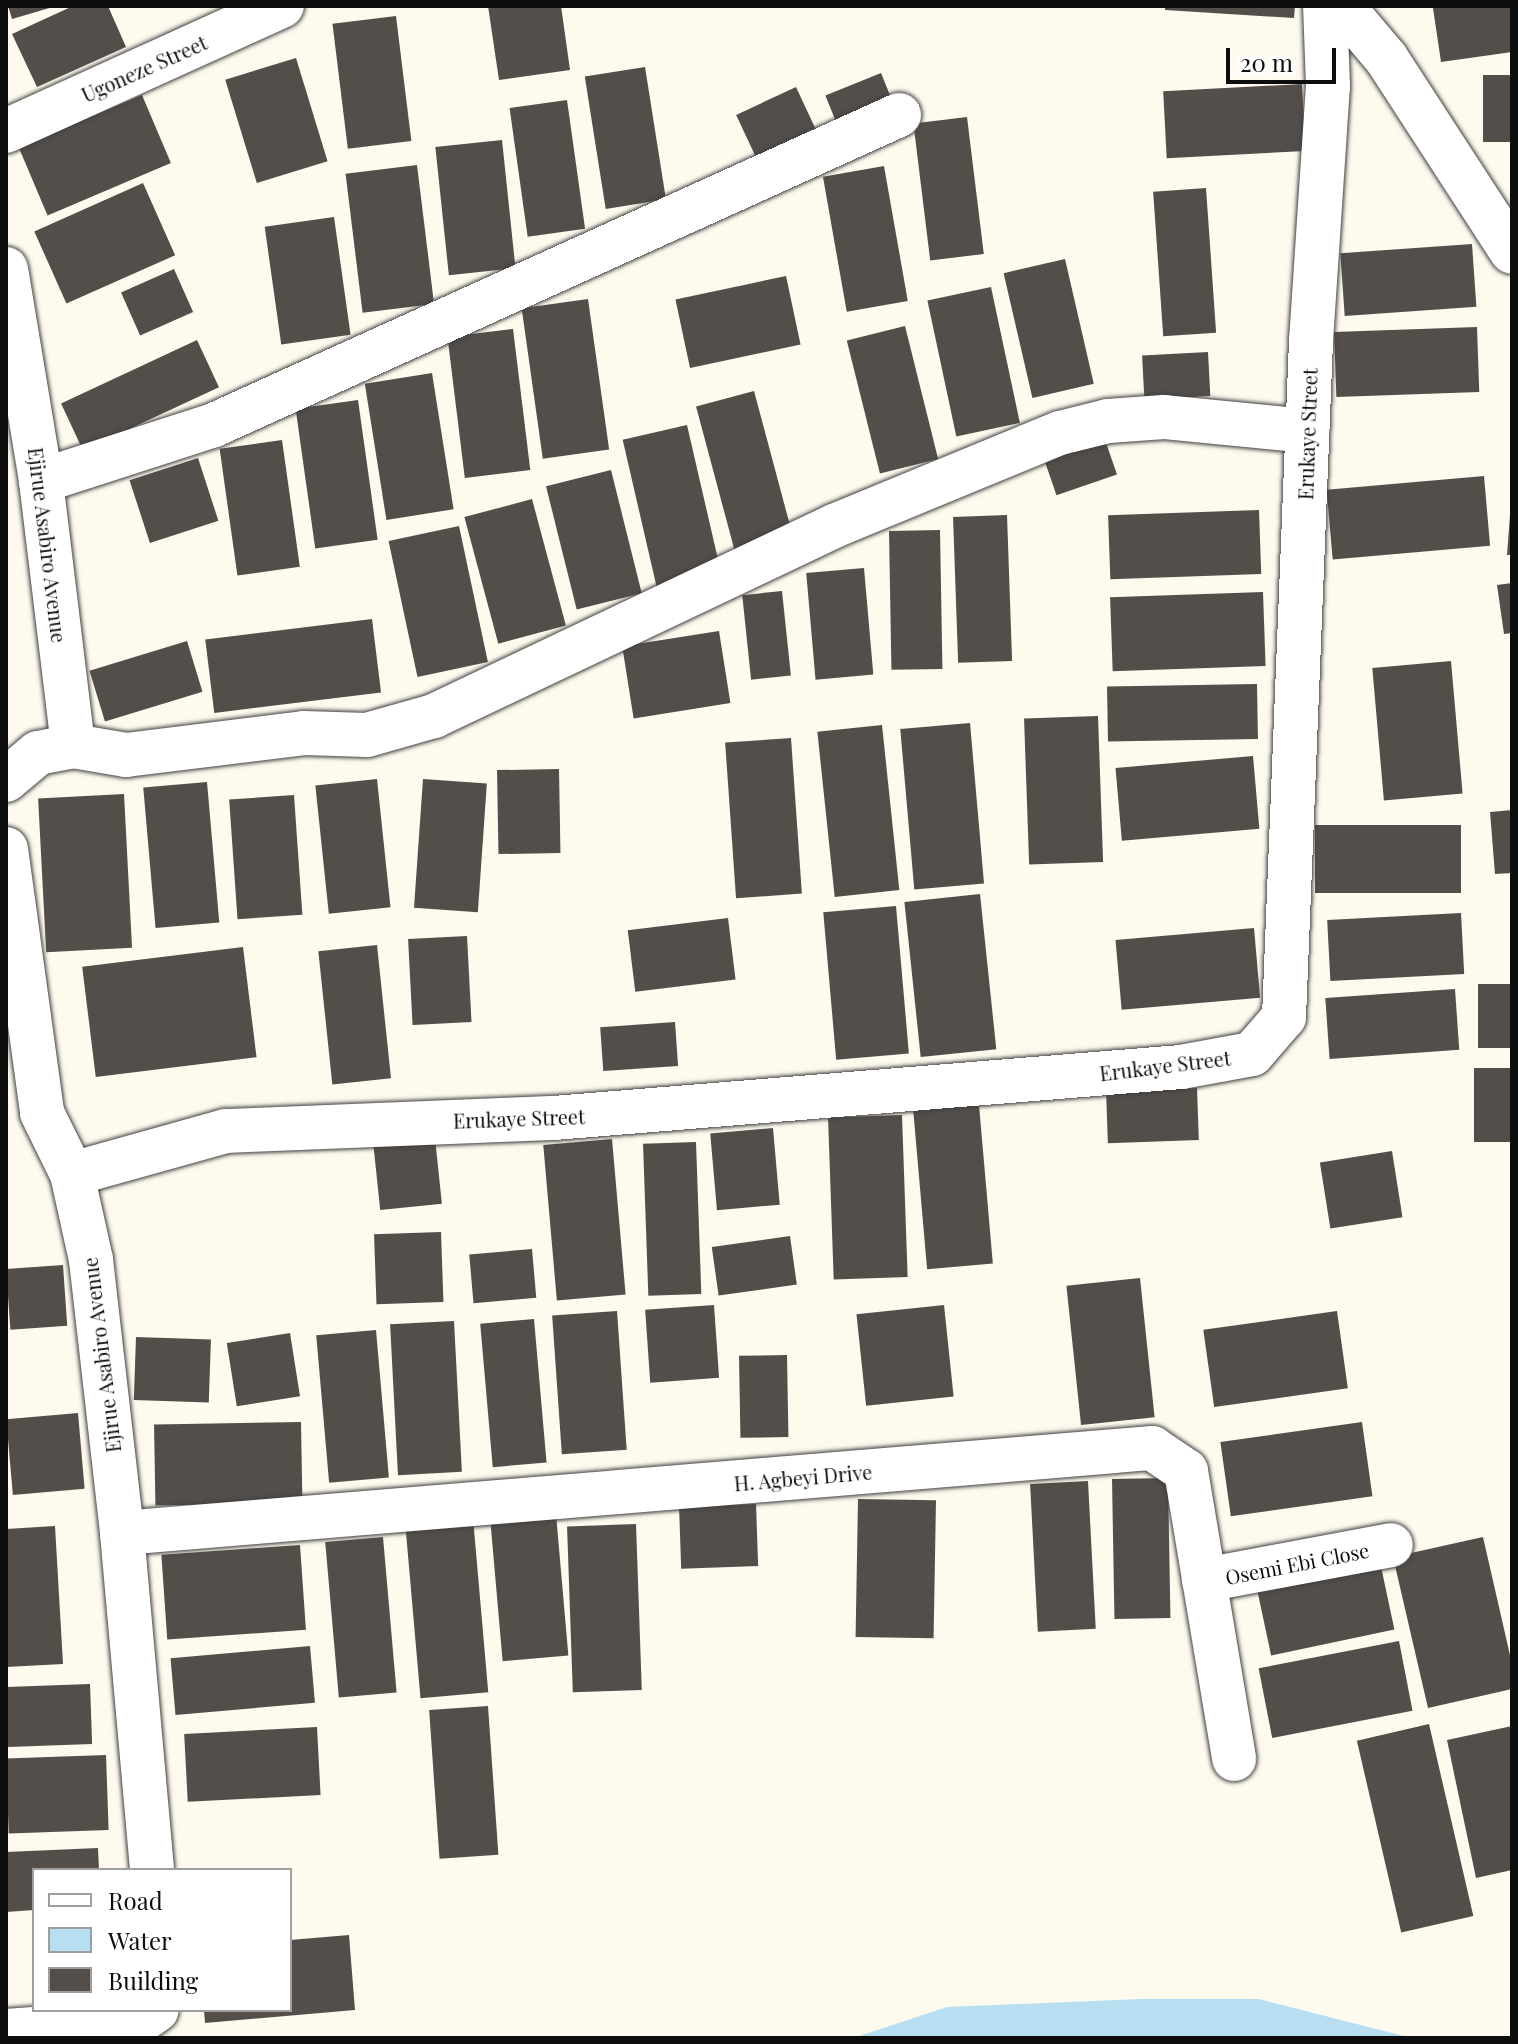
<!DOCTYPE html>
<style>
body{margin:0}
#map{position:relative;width:1518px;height:2044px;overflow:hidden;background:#fefaee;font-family:"Playfair Display",serif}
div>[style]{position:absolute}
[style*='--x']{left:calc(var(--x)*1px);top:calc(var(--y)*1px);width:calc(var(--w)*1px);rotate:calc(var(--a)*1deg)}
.water>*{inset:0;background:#b7def1}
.building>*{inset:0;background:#544e4a;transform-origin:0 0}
.roads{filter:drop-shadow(0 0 2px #404040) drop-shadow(0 0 2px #404040)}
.minor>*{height:44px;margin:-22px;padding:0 22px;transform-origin:22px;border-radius:22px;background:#fff}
span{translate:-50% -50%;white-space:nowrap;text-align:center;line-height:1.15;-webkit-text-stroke:8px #fff;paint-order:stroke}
.street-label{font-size:20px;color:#0d0d0d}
.frame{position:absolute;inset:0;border:8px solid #0d0d0d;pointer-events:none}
.legend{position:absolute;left:32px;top:1868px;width:260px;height:144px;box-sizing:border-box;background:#fff;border:2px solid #9e9e9e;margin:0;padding:10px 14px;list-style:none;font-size:24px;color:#0d0d0d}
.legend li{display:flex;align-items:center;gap:16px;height:40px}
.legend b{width:40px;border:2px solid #9e9e9e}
.scale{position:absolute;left:1226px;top:48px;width:110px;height:36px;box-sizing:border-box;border:4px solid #0d0d0d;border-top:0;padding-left:10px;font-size:24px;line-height:28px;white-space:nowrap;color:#0d0d0d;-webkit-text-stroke:6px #fff;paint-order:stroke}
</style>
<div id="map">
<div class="water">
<i style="clip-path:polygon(1141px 1999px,1258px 1999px,1412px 2038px,853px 2038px,947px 2007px)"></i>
</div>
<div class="building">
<i style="clip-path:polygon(8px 6px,53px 6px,53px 7px,12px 19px)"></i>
<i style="clip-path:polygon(73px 6px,108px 6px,126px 47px,37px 87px,12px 34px)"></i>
<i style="clip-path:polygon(488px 6px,561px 6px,570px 70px,499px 80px)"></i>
<i style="clip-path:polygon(1165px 6px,1295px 6px,1294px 18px,1165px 10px)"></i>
<i style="clip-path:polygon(1512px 6px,1512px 52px,1441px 62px,1433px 8px)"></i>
<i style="left:396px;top:16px;width:126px;height:64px;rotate:83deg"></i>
<i style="left:296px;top:58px;width:108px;height:74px;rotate:73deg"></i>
<i style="left:645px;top:67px;width:134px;height:61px;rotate:81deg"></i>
<i style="left:881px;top:73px;width:27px;height:60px;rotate:68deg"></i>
<i style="left:1483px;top:75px;width:29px;height:67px"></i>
<i style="left:1302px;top:84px;width:67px;height:139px;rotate:87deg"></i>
<i style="left:796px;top:87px;width:50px;height:66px;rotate:65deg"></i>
<i style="left:142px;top:95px;width:74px;height:134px;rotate:67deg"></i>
<i style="left:567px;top:100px;width:130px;height:58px;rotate:82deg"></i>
<i style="left:967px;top:117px;width:138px;height:54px;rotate:83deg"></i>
<i style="left:502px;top:140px;width:129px;height:67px;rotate:84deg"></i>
<i style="left:417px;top:165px;width:140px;height:72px;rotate:83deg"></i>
<i style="left:884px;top:166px;width:137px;height:62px;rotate:80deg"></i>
<i style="left:143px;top:183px;width:79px;height:119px;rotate:66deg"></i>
<i style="left:1206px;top:188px;width:145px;height:53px;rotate:86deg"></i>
<i style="left:334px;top:217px;width:119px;height:70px;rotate:82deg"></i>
<i style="left:1472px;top:244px;width:63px;height:132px;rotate:86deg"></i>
<i style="left:1065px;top:259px;width:128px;height:63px;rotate:77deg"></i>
<i style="left:174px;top:269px;width:47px;height:58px;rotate:66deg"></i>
<i style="left:786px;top:276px;width:70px;height:113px;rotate:78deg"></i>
<i style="left:991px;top:287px;width:139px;height:65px;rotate:78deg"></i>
<i style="left:588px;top:299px;width:152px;height:67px;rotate:82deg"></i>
<i style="left:905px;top:326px;width:137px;height:60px;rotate:76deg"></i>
<i style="left:1477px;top:327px;width:65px;height:143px;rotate:88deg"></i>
<i style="left:513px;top:329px;width:142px;height:66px;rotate:83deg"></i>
<i style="left:197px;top:340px;width:52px;height:150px;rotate:65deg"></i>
<i style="left:1208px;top:352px;width:44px;height:66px;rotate:87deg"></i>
<i style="left:432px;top:373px;width:138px;height:68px;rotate:81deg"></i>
<i style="left:754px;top:391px;width:148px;height:60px;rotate:75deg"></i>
<i style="left:358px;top:400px;width:141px;height:63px;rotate:82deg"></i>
<i style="left:687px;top:425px;width:151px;height:66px;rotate:77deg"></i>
<i style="left:1102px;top:431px;width:46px;height:64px;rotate:71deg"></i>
<i style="left:282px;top:440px;width:128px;height:63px;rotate:82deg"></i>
<i style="left:198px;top:458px;width:66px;height:72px;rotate:72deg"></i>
<i style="left:611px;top:470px;width:127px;height:67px;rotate:76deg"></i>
<i style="left:1484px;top:476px;width:70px;height:158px;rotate:85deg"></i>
<i style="left:532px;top:499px;width:131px;height:70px;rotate:75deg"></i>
<i style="left:1259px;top:510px;width:64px;height:151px;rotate:88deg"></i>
<i style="left:1007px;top:515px;width:146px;height:54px;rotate:88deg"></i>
<i style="clip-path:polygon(1510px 515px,1512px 515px,1512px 555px,1507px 555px)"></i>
<i style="left:459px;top:526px;width:139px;height:72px;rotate:78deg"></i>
<i style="left:940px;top:530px;width:139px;height:51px;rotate:89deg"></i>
<i style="left:864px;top:568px;width:107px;height:58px;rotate:85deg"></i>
<i style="clip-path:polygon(1512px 583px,1512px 633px,1504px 634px,1497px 585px)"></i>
<i style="left:782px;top:591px;width:85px;height:40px;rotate:84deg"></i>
<i style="left:1263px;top:592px;width:74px;height:153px;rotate:88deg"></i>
<i style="left:372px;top:619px;width:74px;height:168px;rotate:83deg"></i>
<i style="left:719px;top:631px;width:73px;height:98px;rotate:81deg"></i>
<i style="left:187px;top:641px;width:53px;height:102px;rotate:73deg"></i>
<i style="left:1451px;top:661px;width:133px;height:79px;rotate:85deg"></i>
<i style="left:1257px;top:684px;width:55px;height:150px;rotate:89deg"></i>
<i style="left:1098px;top:716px;width:146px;height:74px;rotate:88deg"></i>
<i style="left:970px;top:723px;width:161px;height:70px;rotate:85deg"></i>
<i style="left:882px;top:725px;width:166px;height:65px;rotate:84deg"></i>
<i style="left:791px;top:738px;width:156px;height:66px;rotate:86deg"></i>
<i style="left:1253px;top:756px;width:73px;height:138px;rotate:85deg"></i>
<i style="left:559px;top:769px;width:84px;height:62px;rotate:89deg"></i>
<i style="left:377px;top:779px;width:129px;height:62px;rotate:84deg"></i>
<i style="left:423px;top:779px;width:64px;height:129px;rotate:4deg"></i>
<i style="left:207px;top:782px;width:141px;height:64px;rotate:85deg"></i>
<i style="left:124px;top:794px;width:154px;height:86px;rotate:87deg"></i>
<i style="left:294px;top:795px;width:120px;height:65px;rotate:86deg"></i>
<i style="clip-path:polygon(1512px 810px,1512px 873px,1495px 874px,1490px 812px)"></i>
<i style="left:1315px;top:825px;width:146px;height:68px"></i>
<i style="left:980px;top:894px;width:156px;height:76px;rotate:84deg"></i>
<i style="left:896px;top:906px;width:148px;height:73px;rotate:85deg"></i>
<i style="left:1461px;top:913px;width:61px;height:134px;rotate:87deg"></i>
<i style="left:728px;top:918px;width:62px;height:101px;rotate:83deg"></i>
<i style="left:1254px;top:928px;width:70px;height:139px;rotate:85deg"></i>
<i style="left:467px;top:936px;width:86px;height:59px;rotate:87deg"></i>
<i style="left:377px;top:945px;width:134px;height:59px;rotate:84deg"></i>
<i style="left:243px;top:947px;width:111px;height:162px;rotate:83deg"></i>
<i style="left:1512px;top:984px;width:64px;height:34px;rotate:90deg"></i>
<i style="left:1455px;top:989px;width:61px;height:130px;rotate:86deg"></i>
<i style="left:675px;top:1022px;width:44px;height:75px;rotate:86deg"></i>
<i style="left:1474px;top:1068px;width:38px;height:74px"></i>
<i style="left:1197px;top:1088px;width:52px;height:91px;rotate:88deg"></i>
<i style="left:979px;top:1105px;width:159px;height:66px;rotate:85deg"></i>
<i style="left:902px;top:1115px;width:162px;height:74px;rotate:88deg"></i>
<i style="left:773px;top:1128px;width:77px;height:63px;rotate:85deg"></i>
<i style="left:435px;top:1138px;width:66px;height:62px;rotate:84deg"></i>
<i style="left:612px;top:1139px;width:156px;height:69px;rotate:85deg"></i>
<i style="left:696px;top:1142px;width:152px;height:53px;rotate:88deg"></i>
<i style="left:1392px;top:1151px;width:67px;height:73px;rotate:81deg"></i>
<i style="left:441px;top:1232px;width:70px;height:67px;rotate:88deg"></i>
<i style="left:790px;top:1236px;width:49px;height:79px;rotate:82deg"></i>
<i style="left:532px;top:1249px;width:49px;height:63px;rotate:85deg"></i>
<i style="left:63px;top:1265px;width:61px;height:57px;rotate:86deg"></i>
<i style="left:1140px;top:1278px;width:140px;height:74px;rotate:84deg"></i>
<i style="left:714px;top:1305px;width:73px;height:69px;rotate:86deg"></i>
<i style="left:944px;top:1305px;width:92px;height:88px;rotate:84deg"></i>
<i style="left:617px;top:1311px;width:139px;height:65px;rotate:86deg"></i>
<i style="left:1337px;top:1311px;width:78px;height:135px;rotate:82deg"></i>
<i style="left:534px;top:1319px;width:144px;height:54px;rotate:85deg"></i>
<i style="left:454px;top:1321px;width:151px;height:64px;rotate:87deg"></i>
<i style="left:376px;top:1330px;width:148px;height:60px;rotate:85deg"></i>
<i style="left:290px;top:1333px;width:64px;height:64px;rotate:81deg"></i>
<i style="left:136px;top:1337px;width:75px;height:63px;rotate:2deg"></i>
<i style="left:787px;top:1355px;width:82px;height:48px;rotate:89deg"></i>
<i style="left:78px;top:1413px;width:76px;height:72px;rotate:85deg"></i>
<i style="left:301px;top:1422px;width:81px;height:147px;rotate:89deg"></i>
<i style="left:1362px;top:1422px;width:75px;height:143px;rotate:82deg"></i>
<i style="left:1168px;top:1478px;width:140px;height:56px;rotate:89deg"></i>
<i style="left:1088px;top:1481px;width:148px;height:58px;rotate:87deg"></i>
<i style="left:858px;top:1499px;width:78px;height:138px;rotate:1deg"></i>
<i style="left:756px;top:1504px;width:62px;height:77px;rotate:88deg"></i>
<i style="left:556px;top:1514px;width:142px;height:66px;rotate:85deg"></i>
<i style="left:473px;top:1518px;width:175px;height:68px;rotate:85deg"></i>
<i style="left:636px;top:1524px;width:166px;height:69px;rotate:88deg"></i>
<i style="clip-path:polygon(55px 1526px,63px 1664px,6px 1667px,6px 1529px)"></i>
<i style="left:383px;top:1537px;width:156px;height:58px;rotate:85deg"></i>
<i style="clip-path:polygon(1483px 1537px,1512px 1664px,1512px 1689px,1428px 1708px,1393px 1557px)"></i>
<i style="left:300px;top:1545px;width:85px;height:139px;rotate:86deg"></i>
<i style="left:1379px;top:1557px;width:74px;height:126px;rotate:78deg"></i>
<i style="left:1399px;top:1641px;width:71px;height:143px;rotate:79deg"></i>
<i style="left:310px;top:1646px;width:57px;height:140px;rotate:85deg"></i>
<i style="left:90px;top:1684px;width:60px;height:84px;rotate:88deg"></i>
<i style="left:488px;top:1706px;width:149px;height:59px;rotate:86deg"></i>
<i style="left:1429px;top:1724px;width:197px;height:74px;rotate:77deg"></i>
<i style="clip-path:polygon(1512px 1726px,1512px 1870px,1476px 1878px,1447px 1740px)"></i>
<i style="left:317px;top:1727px;width:68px;height:133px;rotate:87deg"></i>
<i style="left:106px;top:1755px;width:75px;height:100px;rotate:88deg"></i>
<i style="clip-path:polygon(98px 1848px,99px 1870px,34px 1870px,34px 1910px,6px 1912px,6px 1852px)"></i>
<i style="clip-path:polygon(349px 1935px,355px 2010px,205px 2023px,204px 2010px,290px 2010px,290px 1940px)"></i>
</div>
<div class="roads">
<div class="minor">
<i style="--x:1342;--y:6;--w:68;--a:49.8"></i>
<i style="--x:1386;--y:58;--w:231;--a:57"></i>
<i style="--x:6;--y:131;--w:303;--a:-24.4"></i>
<i style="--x:6;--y:269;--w:215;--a:80.6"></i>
<i style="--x:41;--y:481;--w:267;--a:83.1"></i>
<i style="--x:41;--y:481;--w:182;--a:-17.9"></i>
<i style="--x:214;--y:425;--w:752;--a:-24.35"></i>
<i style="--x:6;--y:780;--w:42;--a:-40.2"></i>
<i style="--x:38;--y:753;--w:36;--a:-11"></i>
<i style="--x:73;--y:746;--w:54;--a:9.6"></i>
<i style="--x:126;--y:755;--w:179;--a:-7"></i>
<i style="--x:304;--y:733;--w:63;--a:1.8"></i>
<i style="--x:367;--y:735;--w:70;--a:-15.8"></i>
<i style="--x:434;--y:716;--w:443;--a:-25.4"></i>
<i style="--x:834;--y:526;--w:244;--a:-22.4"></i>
<i style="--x:1060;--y:433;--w:49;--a:-14"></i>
<i style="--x:1108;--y:421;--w:56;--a:-4.1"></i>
<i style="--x:1164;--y:417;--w:144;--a:5.6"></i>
<i style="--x:6;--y:849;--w:266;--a:82.2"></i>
<i style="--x:42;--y:1113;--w:68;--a:63.8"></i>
<i style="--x:72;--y:1174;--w:88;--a:77.5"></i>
<i style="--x:91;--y:1260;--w:275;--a:83.5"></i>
<i style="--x:122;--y:1533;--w:338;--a:84.9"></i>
<i style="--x:72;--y:1174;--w:160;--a:-15.6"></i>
<i style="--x:226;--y:1131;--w:328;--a:-2.3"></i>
<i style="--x:554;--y:1118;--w:629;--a:-4.65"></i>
<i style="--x:1181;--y:1067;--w:72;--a:-10.4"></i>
<i style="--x:1252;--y:1054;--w:49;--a:-49.1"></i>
<i style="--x:1284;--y:1017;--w:677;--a:-87.71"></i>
<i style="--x:1311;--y:341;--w:256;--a:-86.2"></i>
<i style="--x:1328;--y:86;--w:80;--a:-92.1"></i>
<i style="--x:122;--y:1533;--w:1034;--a:-4.72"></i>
<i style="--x:1152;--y:1448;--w:41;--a:34.1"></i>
<i style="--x:1186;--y:1471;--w:292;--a:80.5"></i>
<i style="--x:1204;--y:1580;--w:190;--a:-10.6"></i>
<i style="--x:6;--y:2031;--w:135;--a:-4.2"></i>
<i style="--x:141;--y:2021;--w:19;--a:-35"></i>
</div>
</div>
<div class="street-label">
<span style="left:144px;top:68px;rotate:-24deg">Ugoneze Street</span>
<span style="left:1307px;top:434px;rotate:-88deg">Erukaye Street</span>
<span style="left:48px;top:545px;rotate:83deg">Ejirue Asabiro Avenue</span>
<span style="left:1165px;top:1065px;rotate:-7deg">Erukaye Street</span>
<span style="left:519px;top:1118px;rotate:-2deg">Erukaye Street</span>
<span style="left:101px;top:1355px;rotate:-97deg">Ejirue Asabiro Avenue</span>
<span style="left:803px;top:1477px;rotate:-5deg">H. Agbeyi Drive</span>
<span style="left:1297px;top:1563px;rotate:-11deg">Osemi Ebi Close</span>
</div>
<div class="frame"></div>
<ul class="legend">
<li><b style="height:10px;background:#fff"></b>Road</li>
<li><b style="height:22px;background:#b7def1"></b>Water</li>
<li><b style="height:22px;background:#544e4a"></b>Building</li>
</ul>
<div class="scale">20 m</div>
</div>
